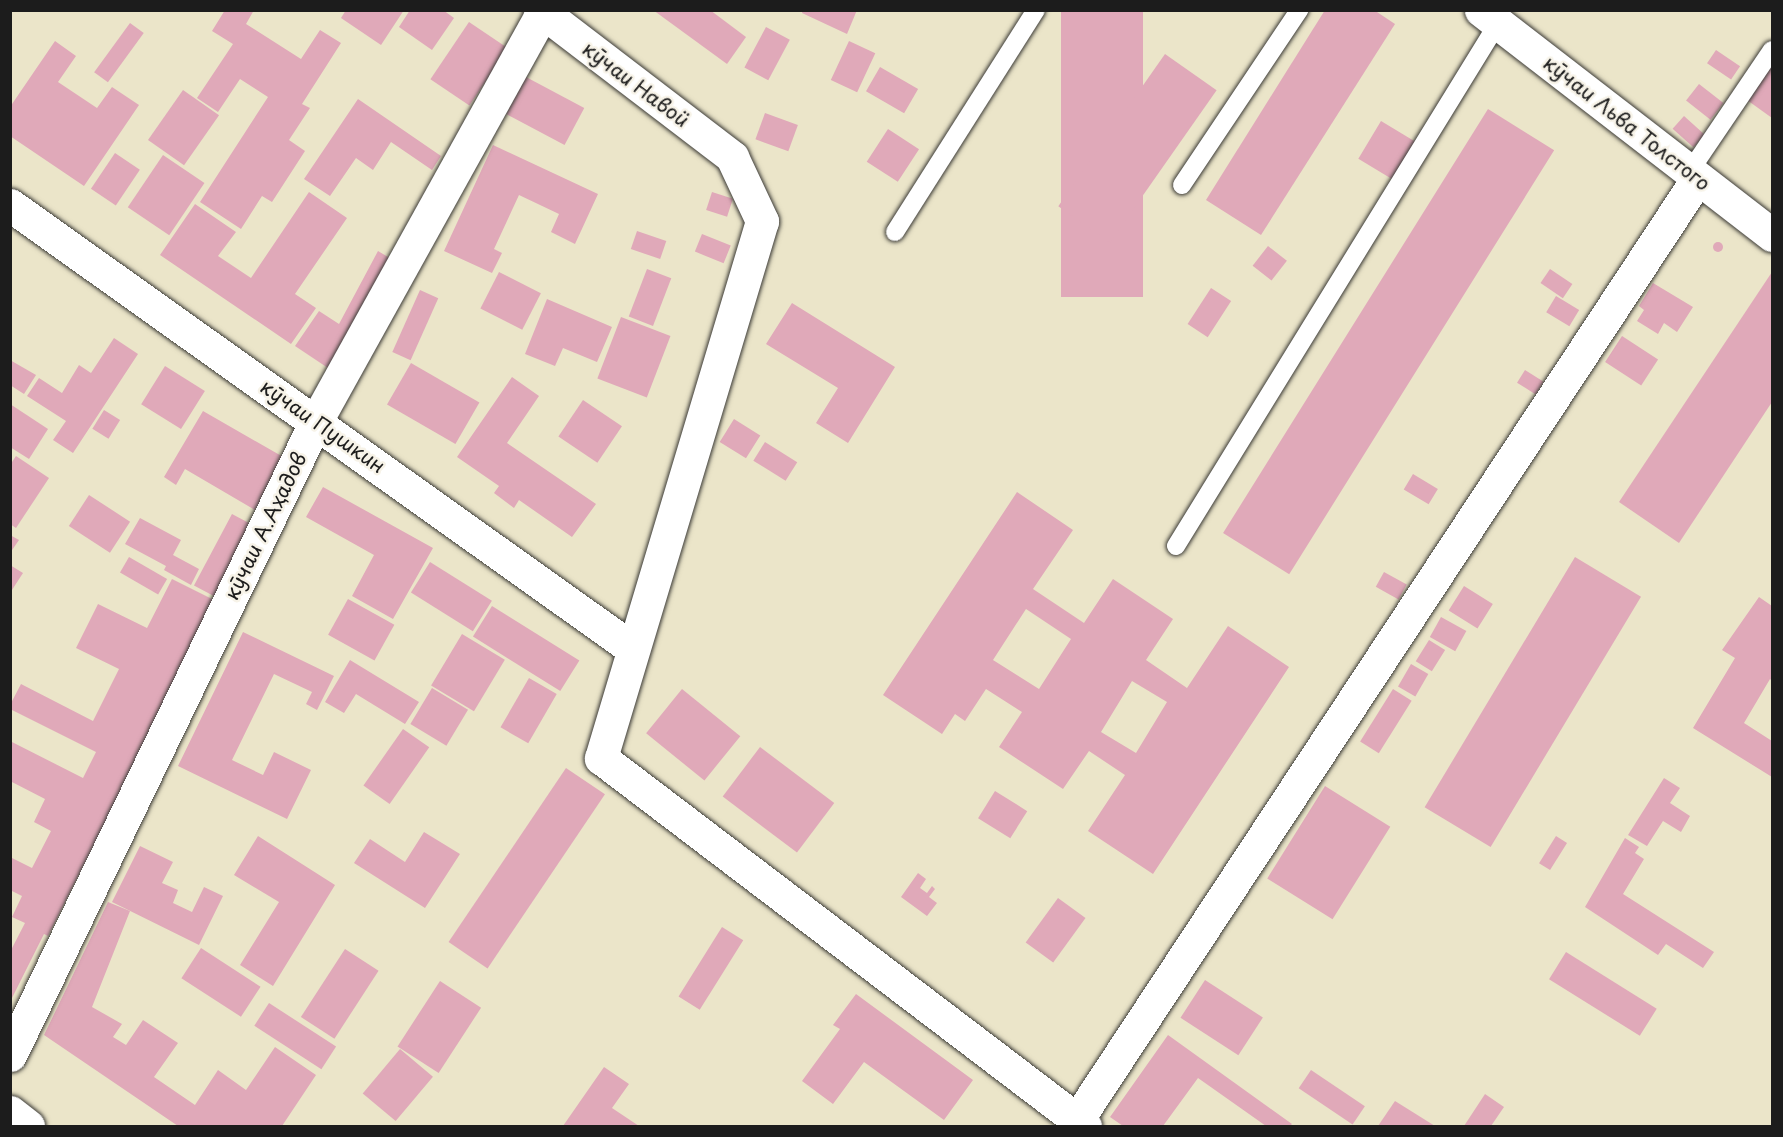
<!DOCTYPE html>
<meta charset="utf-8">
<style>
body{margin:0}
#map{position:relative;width:1783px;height:1137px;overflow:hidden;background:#ebe5c9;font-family:"Playpen Sans",sans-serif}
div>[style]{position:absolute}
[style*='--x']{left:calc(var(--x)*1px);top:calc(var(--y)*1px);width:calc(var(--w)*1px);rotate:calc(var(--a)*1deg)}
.building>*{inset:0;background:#e0a9b9;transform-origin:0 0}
.round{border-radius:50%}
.roads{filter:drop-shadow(0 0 2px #3b3a36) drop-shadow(0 0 2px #3b3a36)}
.lane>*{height:18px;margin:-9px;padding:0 9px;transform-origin:9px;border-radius:9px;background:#fff}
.street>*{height:33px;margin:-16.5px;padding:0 16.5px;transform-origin:16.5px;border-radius:16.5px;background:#fff}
span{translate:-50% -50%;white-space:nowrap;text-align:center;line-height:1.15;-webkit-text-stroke:5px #f7f3e8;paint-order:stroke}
.street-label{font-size:20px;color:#1c1c1c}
.frame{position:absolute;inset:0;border:12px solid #1c1c1c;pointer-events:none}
</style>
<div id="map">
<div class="building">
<i style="clip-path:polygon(225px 10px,254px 10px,246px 24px,301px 59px,320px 30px,341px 43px,302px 104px,310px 108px,289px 140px,305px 151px,272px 202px,262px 196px,241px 229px,200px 202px,268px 97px,240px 79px,218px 112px,197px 98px,233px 44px,212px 31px)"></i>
<i style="clip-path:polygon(346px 10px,404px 10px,381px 45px,341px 18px)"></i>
<i style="clip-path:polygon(410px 10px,443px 10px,454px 18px,432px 50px,399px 27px)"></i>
<i style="clip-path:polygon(653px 10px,710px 10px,746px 37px,727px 64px)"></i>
<i style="clip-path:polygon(803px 10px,857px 10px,847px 34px,802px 13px)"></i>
<i style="left:1061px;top:10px;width:82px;height:287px"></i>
<i style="clip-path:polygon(1325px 10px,1374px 10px,1395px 24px,1261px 235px,1206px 200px)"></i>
<i style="left:469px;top:22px;width:47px;height:69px;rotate:34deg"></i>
<i style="left:130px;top:23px;width:17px;height:61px;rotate:36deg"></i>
<i style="left:766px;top:27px;width:27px;height:46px;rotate:28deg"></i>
<i style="clip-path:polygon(55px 41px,76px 56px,58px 82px,97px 108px,112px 87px,139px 105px,84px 186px,10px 136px,10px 107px)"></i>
<i style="left:849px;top:41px;width:29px;height:43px;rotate:25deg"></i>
<i style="left:1716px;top:50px;width:29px;height:16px;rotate:34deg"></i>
<i style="left:1165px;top:54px;width:63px;height:186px;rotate:35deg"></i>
<i style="clip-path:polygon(1772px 64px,1772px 118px,1747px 100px)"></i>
<i style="left:880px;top:67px;width:44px;height:28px;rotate:30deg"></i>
<i style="left:526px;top:77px;width:66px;height:42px;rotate:28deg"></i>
<i style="left:1699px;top:84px;width:31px;height:21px;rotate:38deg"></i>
<i style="left:183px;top:90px;width:44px;height:61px;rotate:35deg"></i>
<i style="clip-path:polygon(358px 99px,441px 156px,432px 170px,391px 142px,373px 170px,356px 158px,330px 196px,304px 179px)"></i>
<i style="left:1488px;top:109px;width:78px;height:500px;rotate:32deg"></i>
<i style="left:765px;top:113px;width:35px;height:28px;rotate:20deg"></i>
<i style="left:1684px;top:116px;width:28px;height:17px;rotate:42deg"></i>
<i style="left:1381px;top:121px;width:44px;height:44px;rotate:31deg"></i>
<i style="left:888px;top:129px;width:37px;height:39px;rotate:33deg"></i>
<i style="clip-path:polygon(493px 145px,598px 194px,575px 244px,551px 232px,559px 214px,519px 195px,494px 249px,502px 253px,492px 273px,444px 251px)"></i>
<i style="left:115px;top:153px;width:30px;height:43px;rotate:34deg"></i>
<i style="left:163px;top:155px;width:50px;height:63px;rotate:34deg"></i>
<i style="clip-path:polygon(309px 192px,347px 218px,295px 294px,316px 308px,291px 344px,160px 255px,195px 204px,236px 232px,218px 256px,251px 278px)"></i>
<i style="left:712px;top:192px;width:22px;height:19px;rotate:18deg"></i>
<i style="left:637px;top:231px;width:31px;height:19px;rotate:19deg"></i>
<i style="left:702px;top:234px;width:31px;height:19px;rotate:22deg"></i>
<i class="round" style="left:1713px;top:242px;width:10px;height:10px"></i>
<i style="left:1268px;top:246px;width:24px;height:25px;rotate:38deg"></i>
<i style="clip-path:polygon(378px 251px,398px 263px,337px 374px,295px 346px,319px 311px,339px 324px)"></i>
<i style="left:647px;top:269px;width:26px;height:51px;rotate:21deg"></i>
<i style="left:1550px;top:269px;width:27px;height:17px;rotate:34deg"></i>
<i style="left:499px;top:272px;width:47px;height:41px;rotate:27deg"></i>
<i style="clip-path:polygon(1772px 272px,1772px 402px,1679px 543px,1619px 502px)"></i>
<i style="clip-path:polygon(1653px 283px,1693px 307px,1677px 332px,1664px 323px,1658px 334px,1637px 321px,1644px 310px,1639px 306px)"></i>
<i style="left:1211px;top:288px;width:24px;height:43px;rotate:33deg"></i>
<i style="left:420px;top:290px;width:20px;height:68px;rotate:24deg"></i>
<i style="left:1556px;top:296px;width:27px;height:19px;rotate:31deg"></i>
<i style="clip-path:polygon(547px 299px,612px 327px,597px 362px,563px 348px,555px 366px,525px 354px)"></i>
<i style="clip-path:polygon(792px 303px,895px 367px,848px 443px,816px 423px,838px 388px,766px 344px)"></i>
<i style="left:621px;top:317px;width:53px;height:66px;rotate:21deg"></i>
<i style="left:1622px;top:336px;width:43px;height:31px;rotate:33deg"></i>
<i style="clip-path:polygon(114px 338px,138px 354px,73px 453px,53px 440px,66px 421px,27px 396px,39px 378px,62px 393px,79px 365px,91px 373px)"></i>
<i style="clip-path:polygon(10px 360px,36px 375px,24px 394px,10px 385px)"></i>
<i style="left:411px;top:363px;width:79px;height:48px;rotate:30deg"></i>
<i style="left:165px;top:366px;width:47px;height:45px;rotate:32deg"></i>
<i style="left:1525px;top:370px;width:22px;height:15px;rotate:32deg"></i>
<i style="clip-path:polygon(512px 377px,539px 396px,507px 443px,596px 504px,572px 537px,519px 500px,514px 508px,494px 493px,499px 486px,457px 457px)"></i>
<i style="left:583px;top:400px;width:47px;height:44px;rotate:34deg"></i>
<i style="clip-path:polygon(10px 404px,48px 429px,29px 459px,10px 447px)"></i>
<i style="left:104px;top:410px;width:19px;height:22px;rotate:32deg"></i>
<i style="clip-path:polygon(203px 411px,285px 458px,255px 510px,185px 469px,176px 485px,164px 477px)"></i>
<i style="left:734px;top:419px;width:31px;height:27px;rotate:32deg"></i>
<i style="left:765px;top:442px;width:38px;height:22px;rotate:32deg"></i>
<i style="clip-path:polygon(16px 456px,49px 478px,16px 528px,10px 524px,10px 465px)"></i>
<i style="left:1413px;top:474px;width:29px;height:18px;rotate:31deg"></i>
<i style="clip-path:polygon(323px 487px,433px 548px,393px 619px,352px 596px,374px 555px,306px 517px)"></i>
<i style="clip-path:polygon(evenodd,1017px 492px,1073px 530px,1033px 589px,1084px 623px,1113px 579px,1173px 619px,1146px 660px,1187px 688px,1228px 626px,1289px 667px,1153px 874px,1088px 831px,1125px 775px,1089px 751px,1063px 789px,999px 747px,1022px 712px,986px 689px,965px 721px,955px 714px,942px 734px,883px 695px,1017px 492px,1026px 609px,1071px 639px,1039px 689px,993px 660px,1026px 609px,1017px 492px,1132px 681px,1167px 702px,1136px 753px,1101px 732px,1132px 681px)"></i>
<i style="left:89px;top:495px;width:49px;height:37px;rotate:33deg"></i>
<i style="left:232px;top:514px;width:24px;height:81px;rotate:28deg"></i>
<i style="clip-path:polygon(140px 518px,181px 540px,173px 555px,199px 569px,191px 585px,164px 570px,166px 566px,125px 544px)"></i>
<i style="clip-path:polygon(10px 535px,19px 540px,10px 553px)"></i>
<i style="left:129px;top:557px;width:44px;height:18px;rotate:30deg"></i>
<i style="left:1575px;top:557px;width:77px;height:292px;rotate:31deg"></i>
<i style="left:430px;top:562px;width:73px;height:36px;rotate:32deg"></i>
<i style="clip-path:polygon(10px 565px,23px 573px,10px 593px)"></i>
<i style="left:1384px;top:572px;width:26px;height:17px;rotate:29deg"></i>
<i style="clip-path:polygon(172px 579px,216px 601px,48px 936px,44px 934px,10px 1002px,10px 952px,25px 923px,12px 917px,22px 896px,10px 890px,10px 857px,32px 868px,51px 831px,34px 822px,45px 799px,10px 781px,10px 741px,83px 778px,96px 752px,10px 709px,10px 705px,21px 684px,93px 721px,119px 669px,76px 648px,98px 604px,147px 628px)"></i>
<i style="left:1464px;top:586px;width:34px;height:29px;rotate:32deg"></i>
<i style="clip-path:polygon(1759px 597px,1772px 606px,1772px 681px,1770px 679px,1744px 723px,1772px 741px,1772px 777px,1693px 728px,1735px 658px,1722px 650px)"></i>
<i style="left:348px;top:599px;width:53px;height:41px;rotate:29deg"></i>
<i style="left:492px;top:606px;width:103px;height:36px;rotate:32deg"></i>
<i style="left:1441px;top:617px;width:29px;height:23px;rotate:29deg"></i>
<i style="clip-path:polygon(243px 632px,334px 676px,317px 710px,306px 704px,312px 692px,274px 674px,232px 760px,263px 775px,274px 752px,311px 770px,287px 819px,178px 766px)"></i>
<i style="left:462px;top:634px;width:50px;height:60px;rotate:31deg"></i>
<i style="left:1429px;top:640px;width:19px;height:25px;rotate:32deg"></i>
<i style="clip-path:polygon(350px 660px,419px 702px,405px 724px,356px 694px,344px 713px,325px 702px)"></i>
<i style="left:1411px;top:664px;width:20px;height:26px;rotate:30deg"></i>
<i style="left:529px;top:678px;width:32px;height:57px;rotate:30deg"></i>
<i style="left:432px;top:688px;width:42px;height:42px;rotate:31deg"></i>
<i style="left:682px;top:689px;width:75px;height:57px;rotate:39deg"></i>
<i style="left:1393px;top:689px;width:22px;height:62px;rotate:32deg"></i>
<i style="left:403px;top:729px;width:32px;height:69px;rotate:35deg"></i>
<i style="left:760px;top:747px;width:93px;height:62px;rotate:37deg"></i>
<i style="left:566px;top:768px;width:47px;height:210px;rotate:34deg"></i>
<i style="clip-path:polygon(1664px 778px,1680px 788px,1670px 803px,1690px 816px,1681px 832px,1663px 821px,1647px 846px,1628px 835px)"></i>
<i style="left:1325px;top:786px;width:77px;height:109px;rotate:32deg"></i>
<i style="left:995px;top:791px;width:38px;height:32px;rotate:32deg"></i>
<i style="clip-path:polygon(424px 832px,460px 854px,425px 908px,354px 863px,370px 839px,405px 862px)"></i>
<i style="clip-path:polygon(258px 836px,335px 885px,273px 986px,240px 965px,279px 902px,234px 875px)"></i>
<i style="left:1556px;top:836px;width:13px;height:32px;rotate:32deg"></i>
<i style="clip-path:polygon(1625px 838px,1639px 847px,1635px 853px,1644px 859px,1623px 894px,1714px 952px,1703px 968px,1666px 944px,1658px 955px,1585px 907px)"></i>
<i style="clip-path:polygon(140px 846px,173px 862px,162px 883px,178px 890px,173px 903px,192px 912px,204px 887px,223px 896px,199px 945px,112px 902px)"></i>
<i style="clip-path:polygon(918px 873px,926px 879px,920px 888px,927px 893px,932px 886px,935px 889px,929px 897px,937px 903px,927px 916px,901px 897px)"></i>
<i style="left:1058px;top:898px;width:34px;height:55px;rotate:36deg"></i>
<i style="clip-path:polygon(108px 902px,130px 911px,92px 1007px,122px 1024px,113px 1037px,126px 1045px,143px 1020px,178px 1043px,154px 1077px,195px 1105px,218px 1070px,246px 1090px,275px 1047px,316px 1075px,282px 1126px,178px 1126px,44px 1035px)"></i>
<i style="left:722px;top:927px;width:25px;height:82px;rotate:32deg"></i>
<i style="left:201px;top:948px;width:71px;height:36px;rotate:33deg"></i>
<i style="left:345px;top:949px;width:40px;height:81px;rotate:33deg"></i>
<i style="left:1566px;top:952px;width:107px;height:32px;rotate:32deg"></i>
<i style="left:1205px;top:980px;width:69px;height:45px;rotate:33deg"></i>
<i style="left:440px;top:981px;width:49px;height:78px;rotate:33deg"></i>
<i style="clip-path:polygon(856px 994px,973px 1080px,944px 1120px,864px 1062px,833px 1104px,802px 1081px,840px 1029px,833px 1025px)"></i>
<i style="left:269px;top:1003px;width:80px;height:27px;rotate:33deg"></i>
<i style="clip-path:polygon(1168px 1035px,1292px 1124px,1290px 1126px,1266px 1126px,1198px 1078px,1163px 1126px,1123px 1126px,1110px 1117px)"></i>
<i style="left:400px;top:1049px;width:43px;height:58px;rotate:40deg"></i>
<i style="clip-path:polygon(604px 1067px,629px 1084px,612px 1108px,639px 1126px,563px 1126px)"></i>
<i style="left:1311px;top:1070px;width:65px;height:22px;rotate:34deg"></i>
<i style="clip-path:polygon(1485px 1094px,1504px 1107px,1491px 1126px,1464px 1126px)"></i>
<i style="clip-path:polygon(1395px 1101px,1435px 1126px,1378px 1126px)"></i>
</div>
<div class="roads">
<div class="lane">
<i style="--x:1690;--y:171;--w:146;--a:-55.9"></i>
<i style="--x:1182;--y:185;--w:211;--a:-56.2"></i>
<i style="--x:895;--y:232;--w:263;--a:-57.6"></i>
<i style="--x:1176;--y:546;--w:614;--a:-58.38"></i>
</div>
<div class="street">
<i style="--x:540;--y:10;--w:242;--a:37.4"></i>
<i style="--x:732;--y:157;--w:71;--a:64.9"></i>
<i style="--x:762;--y:221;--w:561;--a:106.69"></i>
<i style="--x:601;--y:758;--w:608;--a:37.25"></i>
<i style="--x:1481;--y:10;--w:368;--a:37.7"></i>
<i style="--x:10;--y:205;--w:765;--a:35.48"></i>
<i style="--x:10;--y:1055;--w:704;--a:-64.24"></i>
<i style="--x:316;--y:421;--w:470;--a:-61"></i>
<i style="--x:10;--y:1112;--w:23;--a:38"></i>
<i style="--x:1077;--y:1120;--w:1128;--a:-56.61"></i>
</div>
</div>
<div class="street-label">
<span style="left:636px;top:84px;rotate:37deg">кӯчаи Навоӣ</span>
<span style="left:1627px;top:123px;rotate:38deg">кӯчаи Льва Толстого</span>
<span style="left:323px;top:426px;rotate:35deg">кӯчаи Пушкин</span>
<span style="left:265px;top:526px;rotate:-64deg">кӯчаи А.Аҳадов</span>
</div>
<div class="frame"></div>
</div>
